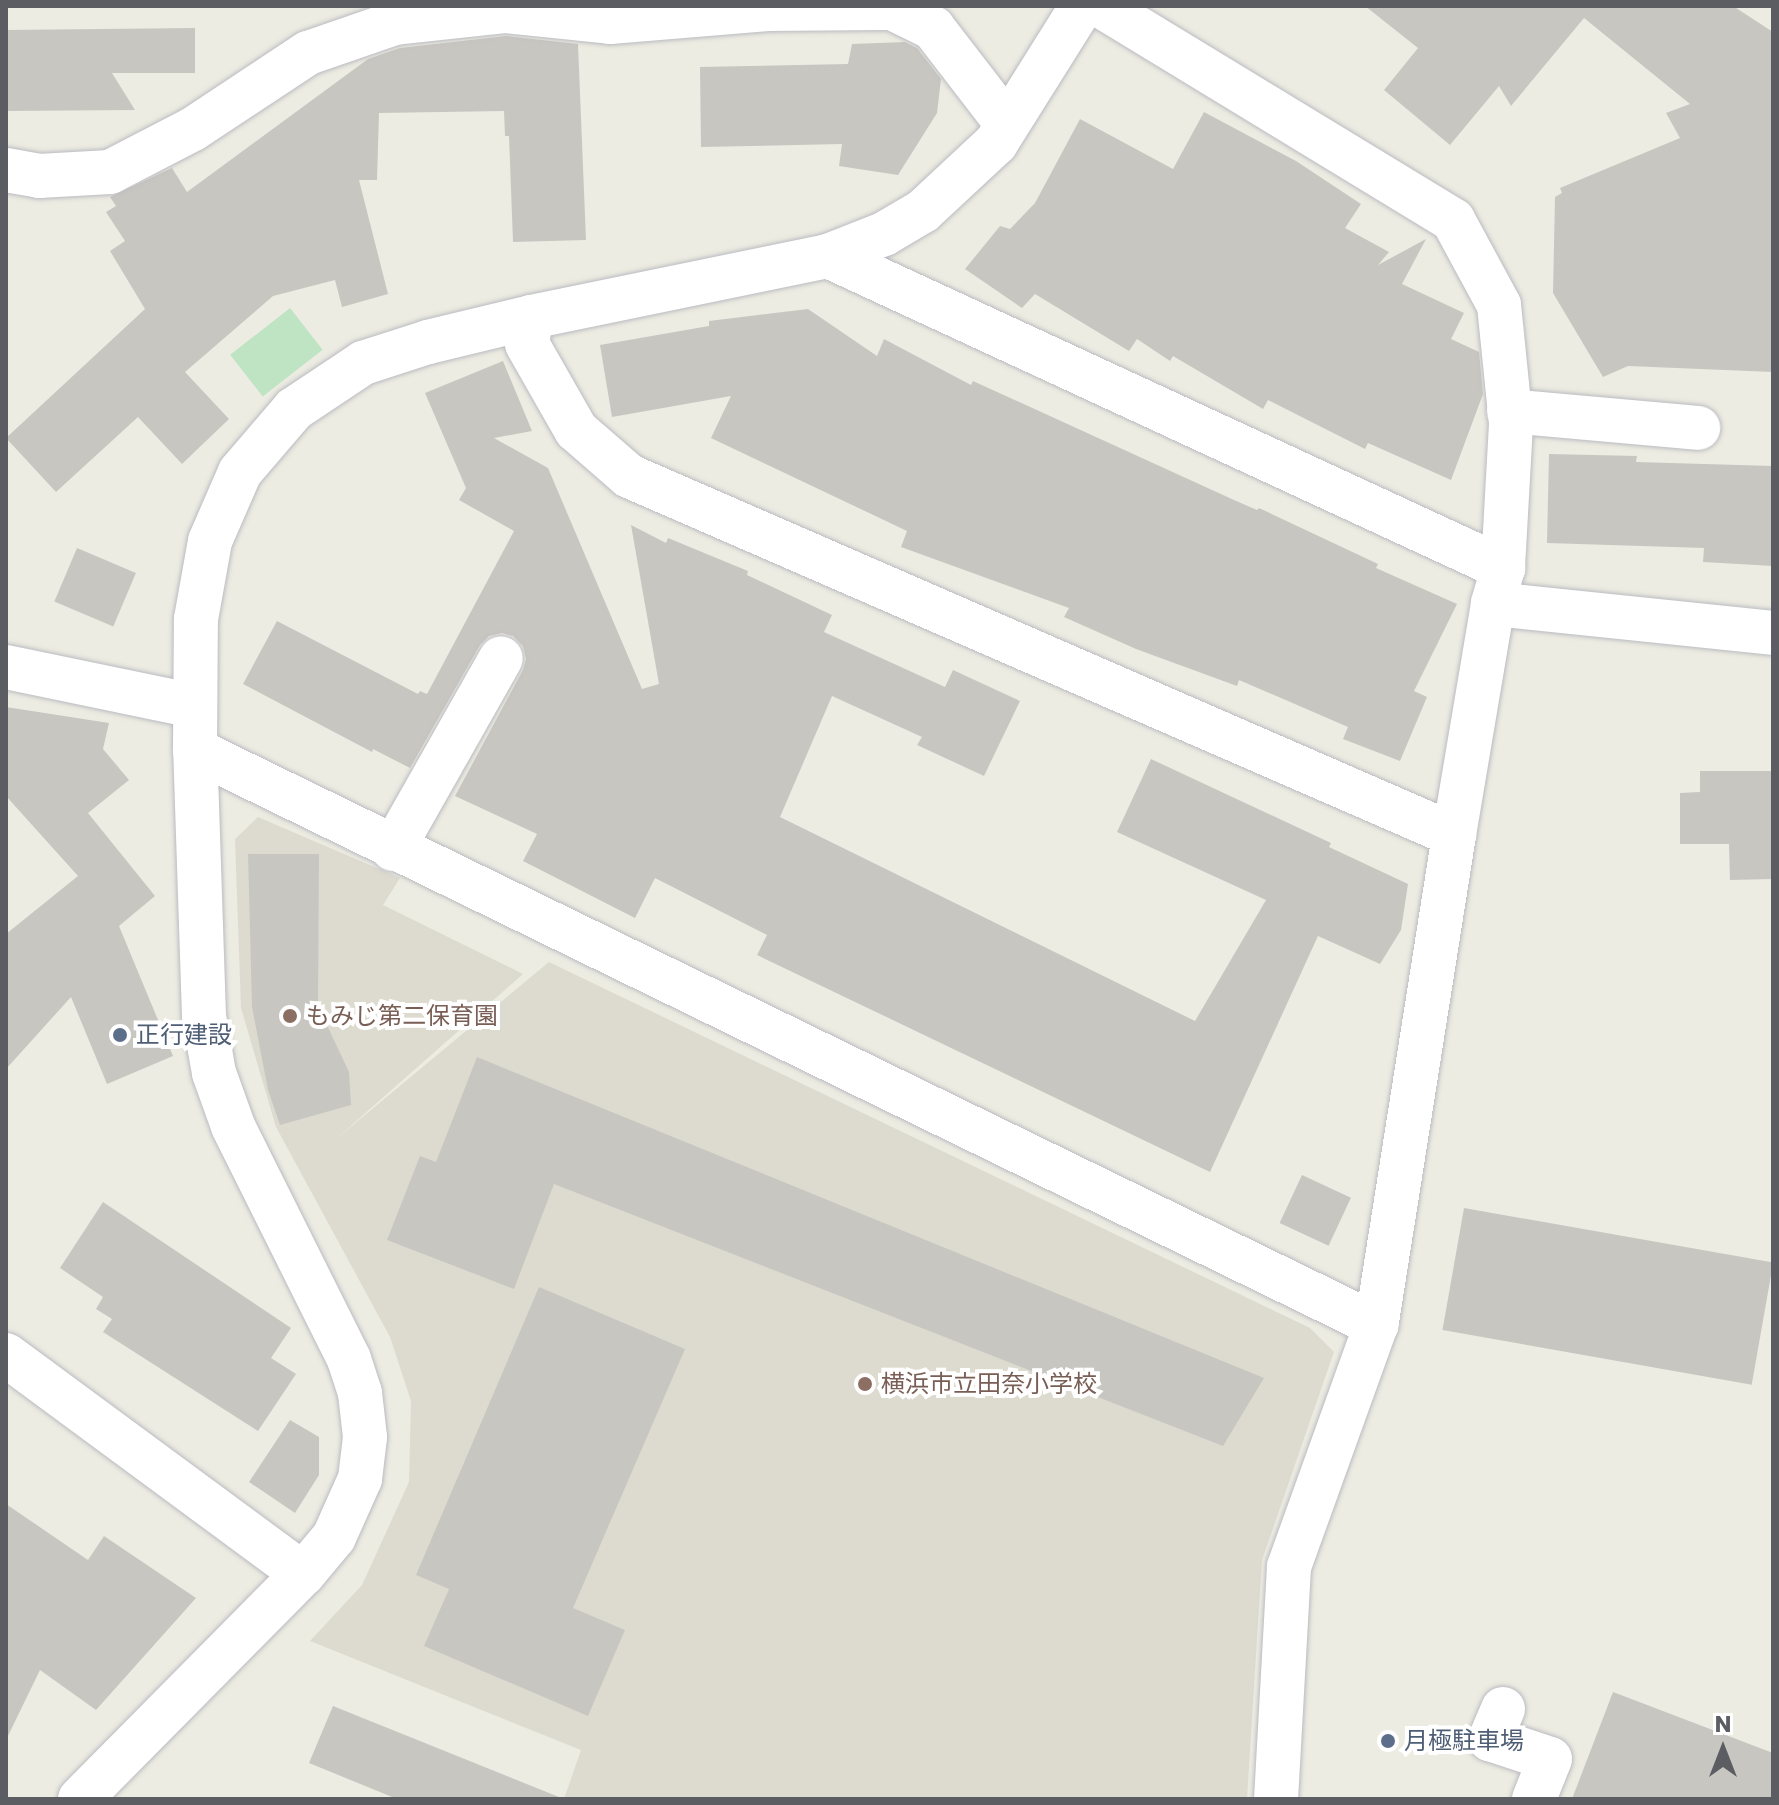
<!DOCTYPE html>
<meta charset="utf-8">
<style>
body{margin:0}
#map{position:relative;width:1779px;height:1805px;overflow:hidden;background:#edece2;font-family:Poppins,"Noto Sans JP",sans-serif}
div>[style]{position:absolute}
[style*='--x']{left:calc(var(--x)*1px);top:calc(var(--y)*1px);width:calc(var(--w)*1px);rotate:calc(var(--a)*1deg)}
.education>*{inset:0;background:#dddbd0}
.green>*{inset:0;background:#bfe4c3;transform-origin:0 0}
.building>*{inset:0;background:#c8c6c0;transform-origin:0 0}
.roads{filter:drop-shadow(0 0 2px #babbc1) drop-shadow(0 0 2px #babbc1)}
.minor>*{height:44px;margin:-22px;padding:0 22px;transform-origin:22px;border-radius:22px;background:#fff}
.dots>*{width:22px;height:22px;translate:-50% -50%;box-sizing:border-box;border:4px solid #fff;border-radius:50%}
span{translate:-50% -50%;white-space:nowrap;text-align:center;line-height:1.15;-webkit-text-stroke:8px #fff;paint-order:stroke}
.education-label{font-size:24px;color:#785e54}
.left{translate:0 -50%;text-align:left}
.service-label{font-size:24px;color:#4e5e75}
.frame{position:absolute;inset:0;border:8px solid #5b5d63;pointer-events:none}
.north{position:absolute;left:1683px;top:1709px;width:80px;height:80px;-webkit-text-stroke:6px #fff;paint-order:stroke;rotate:0deg;font-size:22px;font-weight:700;line-height:32px;text-align:center;color:#5b5d63}
.north::after{content:'';display:block;margin:auto;width:28px;height:36px;background:#5b5d63;clip-path:polygon(50% 0,100% 100%,50% 72%,0 100%)}
</style>
<div id="map">
<div class="education">
<i style="clip-path:polygon(258px 817px,400px 878px,383px 905px,523px 974px,336px 1139px,549px 962px,1310px 1328px,1334px 1352px,1262px 1560px,1247px 1799px,564px 1799px,581px 1750px,310px 1641px,362px 1585px,409px 1482px,411px 1401px,390px 1337px,276px 1127px,241px 1008px,235px 839px)"></i>
</div>
<div class="green">
<i style="left:290px;top:308px;width:53px;height:76px;rotate:52deg"></i>
</div>
<div class="building">
<i style="clip-path:polygon(1365px 6px,1733px 6px,1773px 32px,1773px 372px,1628px 366px,1603px 377px,1553px 293px,1555px 197px,1562px 193px,1560px 188px,1680px 138px,1666px 113px,1690px 104px,1584px 18px,1511px 106px,1499px 86px,1450px 145px,1384px 90px,1418px 48px)"></i>
<i style="clip-path:polygon(195px 28px,195px 73px,112px 73px,135px 110px,6px 111px,6px 30px)"></i>
<i style="clip-path:polygon(506px 36px,578px 44px,586px 240px,513px 242px,509px 136px,505px 136px,504px 111px,379px 113px,377px 180px,359px 180px,388px 294px,342px 307px,335px 280px,273px 296px,185px 372px,229px 419px,182px 464px,138px 417px,56px 492px,6px 438px,145px 309px,110px 251px,125px 241px,106px 212px,116px 206px,110px 197px,172px 168px,187px 192px,368px 59px,400px 48px)"></i>
<i style="clip-path:polygon(905px 42px,917px 48px,941px 79px,937px 113px,898px 175px,839px 166px,842px 144px,701px 147px,700px 67px,848px 64px,852px 44px)"></i>
<i style="clip-path:polygon(1204px 112px,1296px 161px,1361px 204px,1345px 228px,1389px 252px,1378px 265px,1426px 239px,1402px 284px,1464px 313px,1451px 339px,1479px 352px,1483px 394px,1451px 480px,1368px 443px,1365px 449px,1268px 400px,1263px 409px,1173px 356px,1170px 361px,1137px 339px,1129px 351px,1035px 294px,1022px 308px,965px 269px,1000px 226px,1010px 229px,1035px 203px,1080px 119px,1173px 169px)"></i>
<i style="clip-path:polygon(808px 309px,877px 356px,884px 339px,971px 385px,973px 381px,1234px 500px,1257px 510px,1259px 508px,1378px 564px,1376px 568px,1457px 604px,1414px 691px,1427px 697px,1400px 761px,1343px 739px,1348px 727px,1239px 680px,1237px 686px,1136px 649px,1064px 617px,1069px 608px,901px 547px,907px 531px,711px 438px,731px 396px,612px 417px,600px 345px,709px 326px,709px 321px)"></i>
<i style="clip-path:polygon(503px 361px,532px 431px,494px 438px,548px 468px,642px 689px,659px 684px,631px 525px,666px 543px,668px 538px,748px 571px,747px 575px,832px 615px,824px 632px,945px 687px,953px 670px,1020px 701px,984px 776px,917px 745px,922px 737px,832px 696px,780px 817px,1195px 1021px,1266px 900px,1117px 832px,1151px 759px,1331px 843px,1329px 847px,1408px 884px,1401px 930px,1380px 964px,1318px 936px,1210px 1172px,757px 955px,767px 935px,655px 878px,635px 918px,523px 861px,537px 834px,455px 796px,523px 670px,526px 659px,523px 646px,513px 636px,502px 633px,489px 636px,480px 645px,410px 768px,373px 749px,372px 752px,243px 684px,277px 621px,418px 694px,420px 691px,427px 694px,514px 531px,459px 500px,466px 488px,425px 393px)"></i>
<i style="clip-path:polygon(1549px 454px,1637px 456px,1636px 462px,1773px 466px,1773px 566px,1703px 562px,1704px 548px,1547px 543px)"></i>
<i style="left:77px;top:548px;width:64px;height:58px;rotate:23deg"></i>
<i style="clip-path:polygon(6px 707px,109px 723px,103px 749px,129px 780px,88px 813px,155px 896px,119px 926px,173px 1056px,107px 1084px,71px 997px,6px 1069px,6px 934px,78px 876px,6px 796px)"></i>
<i style="clip-path:polygon(1700px 771px,1773px 771px,1773px 879px,1730px 880px,1729px 844px,1680px 844px,1680px 793px,1700px 792px)"></i>
<i style="clip-path:polygon(248px 854px,319px 854px,318px 1006px,349px 1072px,351px 1105px,280px 1125px,268px 1090px,252px 1007px)"></i>
<i style="clip-path:polygon(477px 1057px,1264px 1378px,1223px 1446px,554px 1184px,514px 1289px,387px 1240px,420px 1156px,436px 1162px)"></i>
<i style="left:1302px;top:1175px;width:54px;height:53px;rotate:25deg"></i>
<i style="clip-path:polygon(103px 1202px,291px 1328px,271px 1358px,296px 1374px,258px 1431px,103px 1332px,112px 1319px,96px 1309px,103px 1297px,60px 1268px)"></i>
<i style="left:1464px;top:1208px;width:314px;height:124px;rotate:10deg"></i>
<i style="clip-path:polygon(539px 1287px,685px 1349px,573px 1608px,625px 1630px,588px 1716px,424px 1646px,449px 1589px,416px 1575px)"></i>
<i style="clip-path:polygon(290px 1420px,319px 1437px,319px 1475px,295px 1513px,249px 1482px)"></i>
<i style="clip-path:polygon(6px 1504px,88px 1560px,104px 1536px,196px 1598px,96px 1710px,40px 1670px,6px 1740px)"></i>
<i style="clip-path:polygon(1613px 1692px,1773px 1753px,1773px 1799px,1572px 1799px)"></i>
<i style="clip-path:polygon(333px 1706px,559px 1797px,559px 1799px,397px 1799px,309px 1763px)"></i>
</div>
<div class="roads">
<div class="minor">
<i style="--x:1101;--y:6;--w:412;--a:31.3"></i>
<i style="--x:1453;--y:220;--w:97;--a:61.6"></i>
<i style="--x:1499;--y:305;--w:120;--a:84.2"></i>
<i style="--x:1511;--y:424;--w:144;--a:93.2"></i>
<i style="--x:1503;--y:568;--w:37;--a:106"></i>
<i style="--x:1493;--y:604;--w:234;--a:99.6"></i>
<i style="--x:1454;--y:835;--w:496;--a:99"></i>
<i style="--x:1376;--y:1325;--w:257;--a:109.8"></i>
<i style="--x:1289;--y:1567;--w:232;--a:93.2"></i>
<i style="--x:6;--y:170;--w:34;--a:10"></i>
<i style="--x:39;--y:176;--w:71;--a:-3.2"></i>
<i style="--x:110;--y:172;--w:93;--a:-27.4"></i>
<i style="--x:193;--y:129;--w:138;--a:-33.5"></i>
<i style="--x:308;--y:53;--w:92;--a:-19"></i>
<i style="--x:395;--y:23;--w:112;--a:-6.2"></i>
<i style="--x:506;--y:11;--w:105;--a:6"></i>
<i style="--x:610;--y:22;--w:158;--a:-4.7"></i>
<i style="--x:767;--y:9;--w:125;--a:-0.5"></i>
<i style="--x:892;--y:8;--w:46;--a:26"></i>
<i style="--x:933;--y:28;--w:121;--a:52.4"></i>
<i style="--x:828;--y:256;--w:744;--a:24.81"></i>
<i style="--x:531;--y:317;--w:27;--a:98"></i>
<i style="--x:527;--y:344;--w:99;--a:60.3"></i>
<i style="--x:576;--y:430;--w:70;--a:41"></i>
<i style="--x:629;--y:476;--w:900;--a:23.52"></i>
<i style="--x:1509;--y:411;--w:190;--a:5.1"></i>
<i style="--x:1493;--y:604;--w:281;--a:5.9"></i>
<i style="--x:6;--y:667;--w:192;--a:11.7"></i>
<i style="--x:195;--y:750;--w:1314;--a:25.96"></i>
<i style="--x:393;--y:849;--w:219;--a:-60.5"></i>
<i style="--x:6;--y:1355;--w:369;--a:36.4"></i>
<i style="--x:1503;--y:1709;--w:33;--a:113"></i>
<i style="--x:1490;--y:1739;--w:63;--a:18.4"></i>
<i style="--x:1550;--y:1759;--w:43;--a:111.8"></i>
<i style="--x:80;--y:1799;--w:317;--a:-45.3"></i>
<i style="--x:303;--y:1574;--w:48;--a:-50"></i>
<i style="--x:334;--y:1537;--w:64;--a:-65.9"></i>
<i style="--x:360;--y:1479;--w:42;--a:-83.2"></i>
<i style="--x:365;--y:1437;--w:44;--a:-96.5"></i>
<i style="--x:360;--y:1393;--w:36;--a:-108"></i>
<i style="--x:349;--y:1359;--w:260;--a:-116.5"></i>
<i style="--x:233;--y:1126;--w:56;--a:-109.7"></i>
<i style="--x:214;--y:1073;--w:58;--a:-100"></i>
<i style="--x:204;--y:1016;--w:266;--a:-91.9"></i>
<i style="--x:195;--y:750;--w:131;--a:-89.6"></i>
<i style="--x:196;--y:619;--w:79;--a:-79.8"></i>
<i style="--x:210;--y:541;--w:75;--a:-66.5"></i>
<i style="--x:240;--y:472;--w:83;--a:-49.4"></i>
<i style="--x:294;--y:409;--w:83;--a:-33.7"></i>
<i style="--x:363;--y:363;--w:68;--a:-17.9"></i>
<i style="--x:428;--y:342;--w:106;--a:-13.6"></i>
<i style="--x:531;--y:317;--w:303;--a:-11.6"></i>
<i style="--x:828;--y:256;--w:60;--a:-21.4"></i>
<i style="--x:884;--y:234;--w:45;--a:-30.5"></i>
<i style="--x:923;--y:211;--w:100;--a:-43"></i>
<i style="--x:996;--y:143;--w:162;--a:-57.9"></i>
</div>
</div>
<div class="dots">
<i style="left:290px;top:1016px;background:#8d6e63"></i>
<i style="left:120px;top:1035px;background:#5c6f8a"></i>
<i style="left:865px;top:1384px;background:#8d6e63"></i>
<i style="left:1388px;top:1741px;background:#5c6f8a"></i>
</div>
<div class="education-label">
<span class="left" style="left:306px;top:1016px">もみじ第二保育園</span>
<span class="left" style="left:881px;top:1384px">横浜市立田奈小学校</span>
</div>
<div class="service-label">
<span class="left" style="left:136px;top:1035px">正行建設</span>
<span class="left" style="left:1404px;top:1741px">月極駐車場</span>
</div>
<div class="frame"></div>
<div class="north">N</div>
</div>
